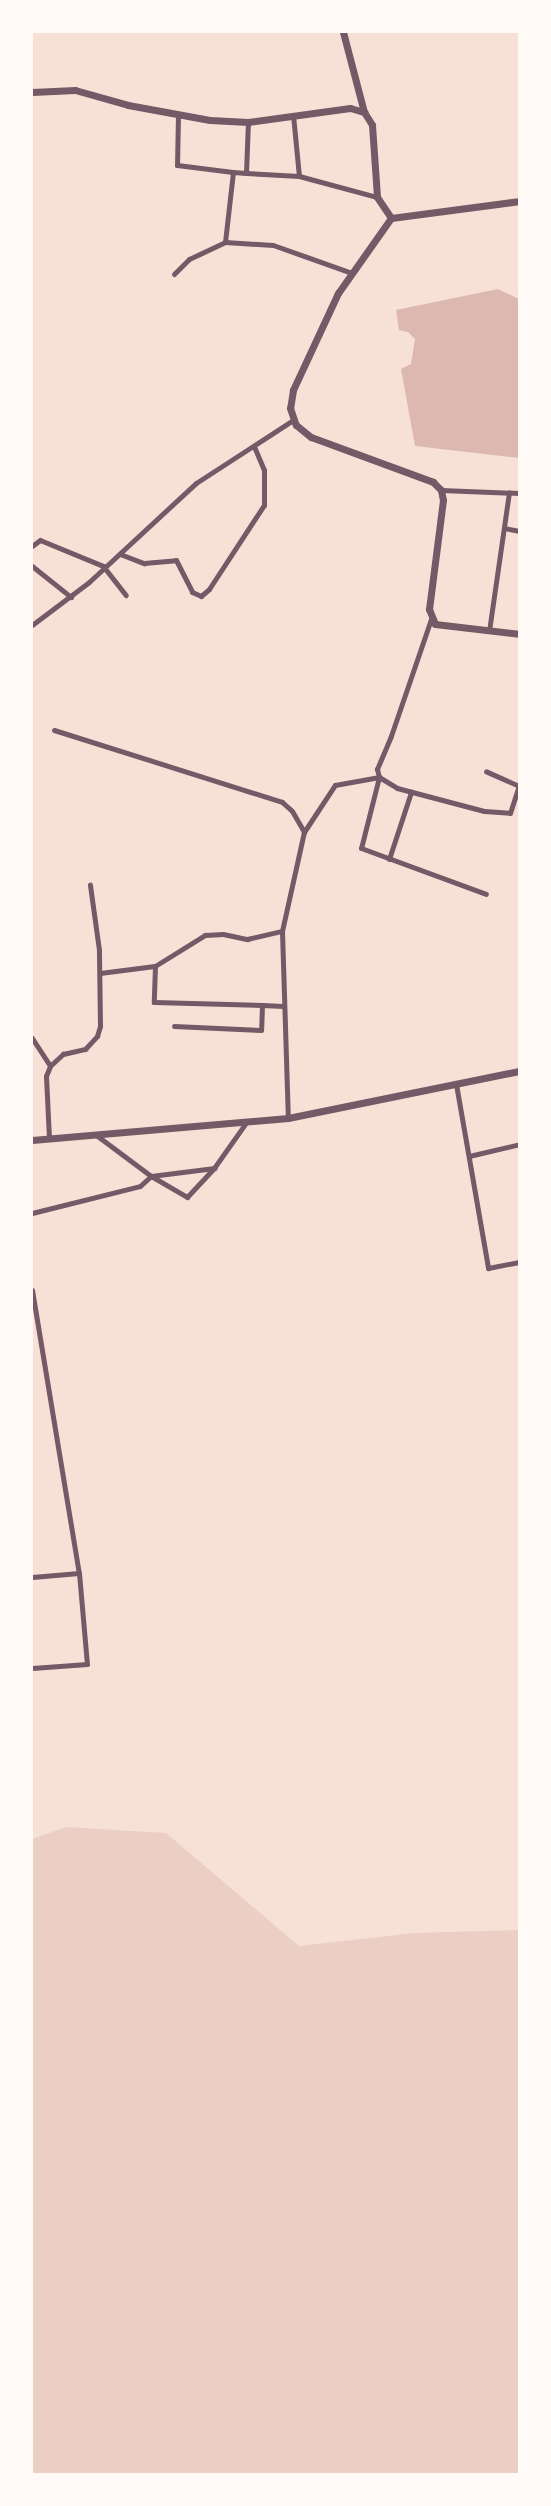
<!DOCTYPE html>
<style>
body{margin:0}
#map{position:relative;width:551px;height:2506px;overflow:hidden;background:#f7e1d7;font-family:Manrope,sans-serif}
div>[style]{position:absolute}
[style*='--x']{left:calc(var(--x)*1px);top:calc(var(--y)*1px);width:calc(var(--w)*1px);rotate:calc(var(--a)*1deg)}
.green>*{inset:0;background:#ebcfc5}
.water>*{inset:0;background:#dcb8b0}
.minor>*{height:5px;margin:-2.5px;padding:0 2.5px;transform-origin:2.5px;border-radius:2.5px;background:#755966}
.tertiary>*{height:7px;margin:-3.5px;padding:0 3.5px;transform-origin:3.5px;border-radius:3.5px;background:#755966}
span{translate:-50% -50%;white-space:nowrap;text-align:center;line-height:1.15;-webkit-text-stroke:7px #fffaf5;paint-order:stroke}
.frame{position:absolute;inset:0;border:33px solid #fffaf5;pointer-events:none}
</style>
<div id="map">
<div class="green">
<i style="clip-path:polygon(66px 1827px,166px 1833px,299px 1946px,414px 1933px,519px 1930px,519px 2474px,32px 2474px,32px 1839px)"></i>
</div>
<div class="water">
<i style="clip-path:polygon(498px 289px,519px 299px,519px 458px,415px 446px,401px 369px,411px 364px,415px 339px,408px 332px,399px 330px,396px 310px)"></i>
</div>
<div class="minor">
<i style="--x:178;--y:115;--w:50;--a:91.1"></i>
<i style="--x:177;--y:165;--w:56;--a:7.1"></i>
<i style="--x:293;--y:115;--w:61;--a:84.4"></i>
<i style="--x:246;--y:173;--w:53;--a:3.2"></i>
<i style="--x:299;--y:176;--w:81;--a:15.1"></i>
<i style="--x:225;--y:242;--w:70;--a:-83.5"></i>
<i style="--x:233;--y:172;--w:13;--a:4"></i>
<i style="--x:246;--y:173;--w:51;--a:-87.8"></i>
<i style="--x:174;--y:274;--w:21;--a:-45"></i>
<i style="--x:189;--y:259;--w:40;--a:-25"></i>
<i style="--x:225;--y:242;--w:48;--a:3.6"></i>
<i style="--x:273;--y:245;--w:84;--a:19.5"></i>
<i style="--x:441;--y:490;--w:79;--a:2.2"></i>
<i style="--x:504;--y:528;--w:16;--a:11"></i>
<i style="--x:32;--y:546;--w:10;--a:-37"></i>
<i style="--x:40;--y:540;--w:68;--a:22.4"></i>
<i style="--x:103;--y:566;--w:37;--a:52"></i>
<i style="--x:120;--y:554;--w:26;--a:21"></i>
<i style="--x:144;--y:563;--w:32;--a:-5"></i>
<i style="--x:176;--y:560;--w:36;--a:63"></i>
<i style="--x:192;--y:592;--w:10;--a:24"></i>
<i style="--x:201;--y:596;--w:11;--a:-41"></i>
<i style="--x:209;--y:589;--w:100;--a:-56.8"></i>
<i style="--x:264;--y:505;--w:35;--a:-90"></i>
<i style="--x:264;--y:470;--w:25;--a:-113"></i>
<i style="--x:32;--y:566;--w:50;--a:38.5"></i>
<i style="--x:431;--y:619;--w:124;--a:108.9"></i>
<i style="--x:391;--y:736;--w:36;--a:113"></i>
<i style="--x:377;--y:769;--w:8;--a:76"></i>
<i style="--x:379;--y:777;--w:73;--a:104.2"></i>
<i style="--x:361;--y:848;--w:133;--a:20.2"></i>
<i style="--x:32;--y:625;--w:71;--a:-37"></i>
<i style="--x:89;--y:582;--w:146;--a:-42.8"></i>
<i style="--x:196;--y:483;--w:116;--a:-33"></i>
<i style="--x:489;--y:631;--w:140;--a:-81.8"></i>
<i style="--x:54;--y:730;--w:239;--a:17.5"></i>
<i style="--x:282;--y:802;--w:13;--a:42"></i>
<i style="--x:292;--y:811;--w:24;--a:60"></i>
<i style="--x:389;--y:859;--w:71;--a:-71.8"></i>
<i style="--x:282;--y:931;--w:187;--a:88.2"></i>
<i style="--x:155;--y:966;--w:36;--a:92"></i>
<i style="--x:154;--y:1002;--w:108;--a:1.6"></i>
<i style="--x:262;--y:1005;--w:25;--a:92"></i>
<i style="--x:261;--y:1030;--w:87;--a:-177.4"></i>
<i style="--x:100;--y:973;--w:55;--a:-7.3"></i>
<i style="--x:155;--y:966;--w:59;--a:-31.8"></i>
<i style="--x:205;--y:935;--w:18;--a:-3"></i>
<i style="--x:223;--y:934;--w:25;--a:12"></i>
<i style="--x:247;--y:939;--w:36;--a:-13"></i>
<i style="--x:282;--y:931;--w:101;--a:-77.5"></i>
<i style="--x:304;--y:832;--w:56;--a:-56.6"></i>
<i style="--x:335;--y:785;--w:45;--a:-10.3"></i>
<i style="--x:379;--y:777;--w:21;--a:31"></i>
<i style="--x:397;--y:788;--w:90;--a:14.8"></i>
<i style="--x:484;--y:811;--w:26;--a:4"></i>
<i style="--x:510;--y:813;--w:28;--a:-72"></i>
<i style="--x:519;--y:786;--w:36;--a:-156"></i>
<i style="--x:262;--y:1005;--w:21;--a:3"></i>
<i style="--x:32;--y:1038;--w:33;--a:57"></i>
<i style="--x:456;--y:1084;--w:187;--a:80.1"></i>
<i style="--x:488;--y:1268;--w:33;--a:-11"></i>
<i style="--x:96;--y:1135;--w:69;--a:36.7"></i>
<i style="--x:151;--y:1176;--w:42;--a:30.3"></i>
<i style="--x:187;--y:1197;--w:40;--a:-47"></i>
<i style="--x:214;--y:1168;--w:54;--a:-54.8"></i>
<i style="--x:49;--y:1138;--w:62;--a:-92.8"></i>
<i style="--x:46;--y:1076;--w:11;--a:-68"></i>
<i style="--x:50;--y:1066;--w:18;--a:-43"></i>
<i style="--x:63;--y:1054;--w:23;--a:-13"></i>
<i style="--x:85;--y:1049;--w:18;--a:-47"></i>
<i style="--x:97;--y:1036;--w:10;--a:-73"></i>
<i style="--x:100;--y:1026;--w:76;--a:-90.8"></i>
<i style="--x:99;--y:950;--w:66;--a:-97.9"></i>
<i style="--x:469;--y:1156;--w:52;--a:-13.2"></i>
<i style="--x:32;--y:1213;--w:111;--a:-14"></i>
<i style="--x:140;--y:1186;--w:15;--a:-42"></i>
<i style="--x:151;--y:1176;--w:64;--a:-7.2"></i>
<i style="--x:32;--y:1290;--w:287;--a:80.6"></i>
<i style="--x:79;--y:1573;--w:91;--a:85"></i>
<i style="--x:87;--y:1664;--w:55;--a:175.8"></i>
<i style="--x:32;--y:1577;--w:47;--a:-4.9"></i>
</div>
<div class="tertiary">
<i style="--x:343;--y:32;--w:83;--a:75.3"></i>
<i style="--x:364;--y:112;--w:15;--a:58"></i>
<i style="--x:372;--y:125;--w:72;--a:86"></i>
<i style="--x:377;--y:197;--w:25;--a:56"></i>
<i style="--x:32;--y:92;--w:43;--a:-2.7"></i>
<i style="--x:75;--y:90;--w:55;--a:15.8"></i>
<i style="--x:128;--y:105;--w:83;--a:10.4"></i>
<i style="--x:210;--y:120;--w:38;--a:3"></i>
<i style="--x:248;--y:122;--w:103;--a:-7.8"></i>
<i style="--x:350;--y:108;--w:15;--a:16"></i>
<i style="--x:520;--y:201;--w:130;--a:172.5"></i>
<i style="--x:391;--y:218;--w:92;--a:125.2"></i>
<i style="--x:338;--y:293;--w:107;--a:114.9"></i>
<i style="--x:293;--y:390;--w:18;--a:99"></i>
<i style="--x:290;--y:408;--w:18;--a:71"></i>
<i style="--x:296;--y:425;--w:19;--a:39"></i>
<i style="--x:311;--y:437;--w:130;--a:20.2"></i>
<i style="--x:433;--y:482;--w:11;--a:45"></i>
<i style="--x:441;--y:490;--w:10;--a:79"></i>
<i style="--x:443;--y:500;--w:110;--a:97.3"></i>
<i style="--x:429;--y:609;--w:16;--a:68"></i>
<i style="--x:435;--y:624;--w:86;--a:6.7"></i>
<i style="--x:32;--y:1140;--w:257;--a:-4.9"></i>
<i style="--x:288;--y:1118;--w:237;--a:-11.5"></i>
</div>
<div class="frame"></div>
</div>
